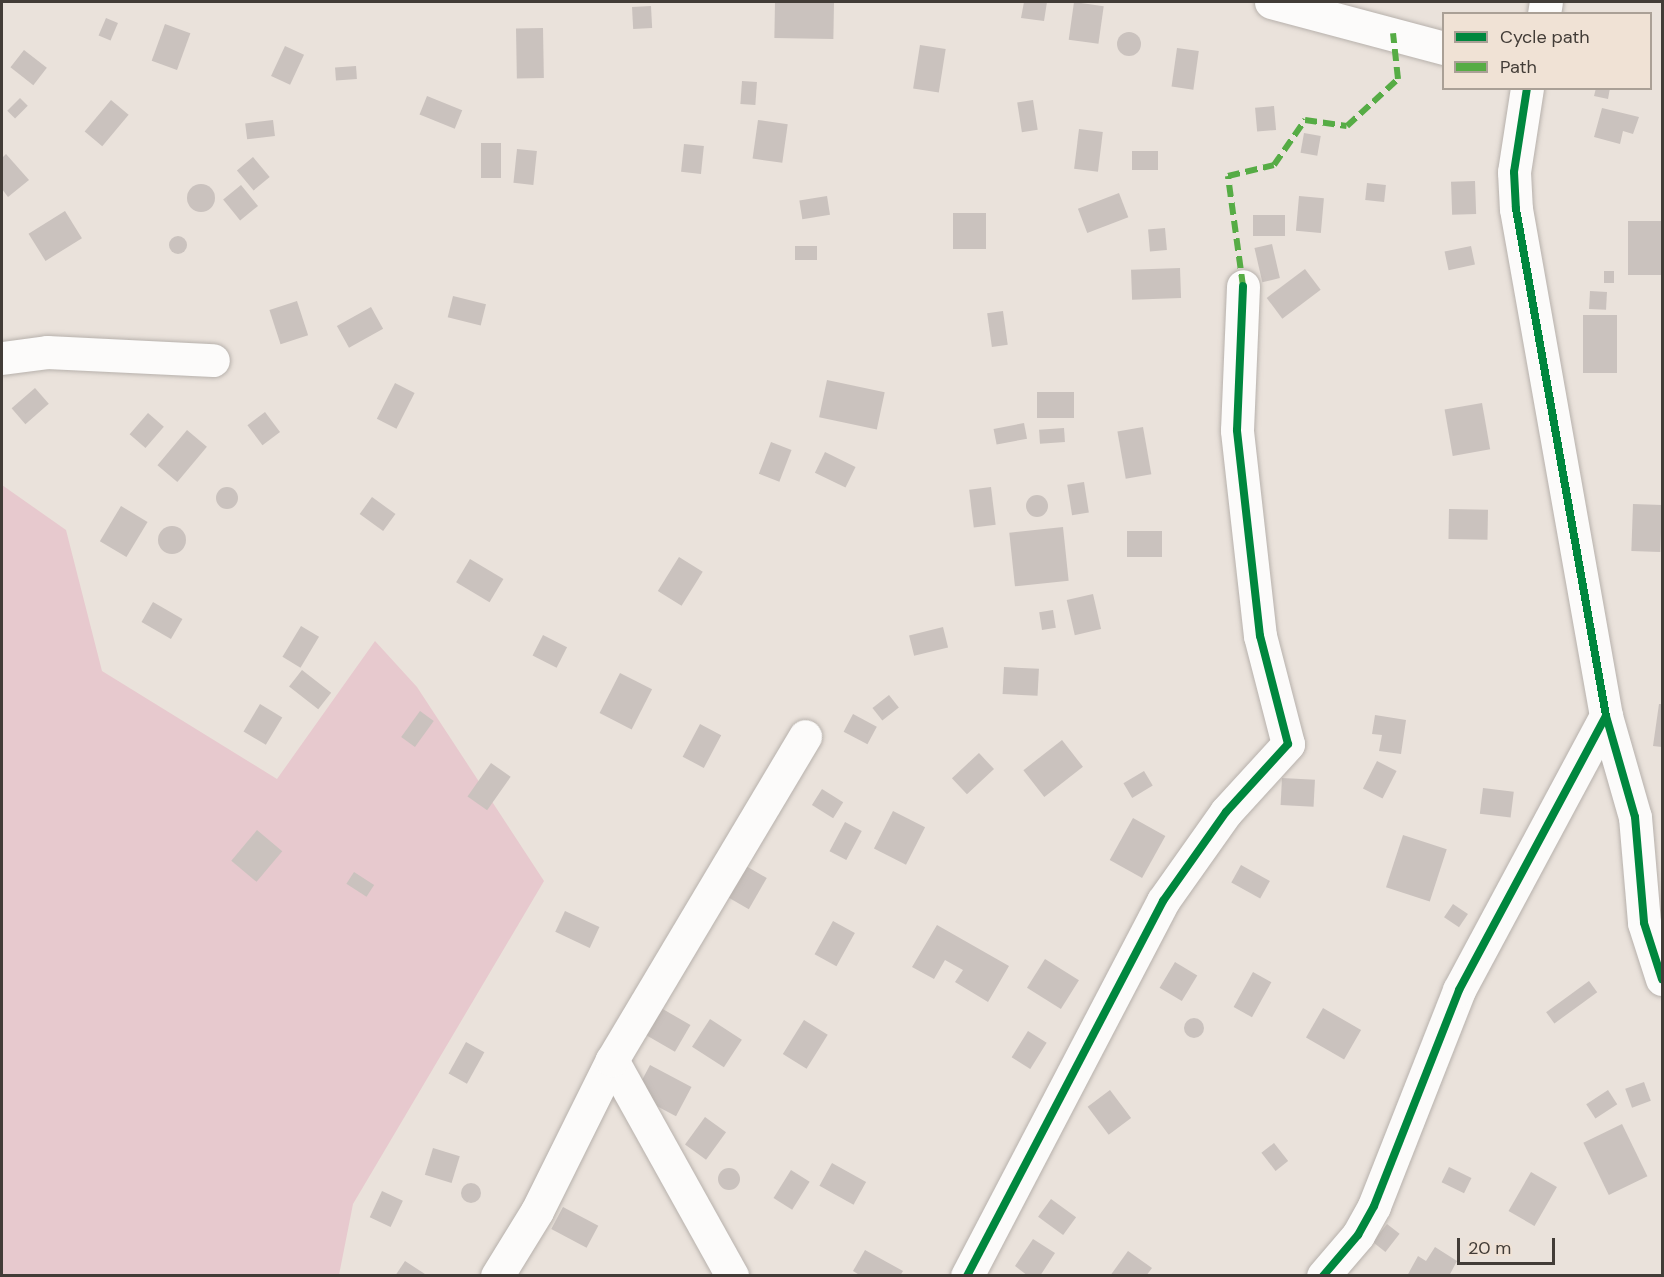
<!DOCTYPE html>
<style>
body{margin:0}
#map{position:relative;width:1664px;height:1277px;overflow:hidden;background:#eae2db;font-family:"DM Sans",sans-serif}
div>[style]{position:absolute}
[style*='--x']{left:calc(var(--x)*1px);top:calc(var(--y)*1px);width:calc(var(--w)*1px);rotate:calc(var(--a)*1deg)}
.green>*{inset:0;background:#e7c9ce}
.building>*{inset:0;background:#cac2be;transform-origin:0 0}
.round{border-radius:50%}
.roads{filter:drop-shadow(0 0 2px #b7b1ac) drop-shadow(0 0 2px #b7b1ac)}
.street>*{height:33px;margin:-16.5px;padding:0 16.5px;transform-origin:16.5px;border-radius:16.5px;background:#fcfbfa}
.quiet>*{height:6px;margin-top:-3px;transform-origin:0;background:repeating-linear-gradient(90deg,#56ac45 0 12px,transparent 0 18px)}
.cycleway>*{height:8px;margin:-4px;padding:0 4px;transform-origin:4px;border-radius:4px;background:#00873e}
span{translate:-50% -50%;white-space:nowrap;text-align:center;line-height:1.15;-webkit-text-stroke:6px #f0e2d5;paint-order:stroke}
.frame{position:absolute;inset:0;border:3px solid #423c37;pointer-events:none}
.legend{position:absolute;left:1442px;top:12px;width:210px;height:78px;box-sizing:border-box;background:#f0e2d5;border:2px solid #aaa096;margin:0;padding:8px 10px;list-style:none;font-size:18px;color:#423c37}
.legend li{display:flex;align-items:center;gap:12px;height:30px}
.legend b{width:30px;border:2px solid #aaa096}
.scale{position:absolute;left:1457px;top:1238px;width:98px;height:27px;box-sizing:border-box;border:3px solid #423c37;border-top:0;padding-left:8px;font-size:18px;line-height:21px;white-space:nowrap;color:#423c37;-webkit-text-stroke:4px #f0e2d5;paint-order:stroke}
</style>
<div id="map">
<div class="green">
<i style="clip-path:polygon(2px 485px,66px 530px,102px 671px,277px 779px,375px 641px,417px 687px,544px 881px,353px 1204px,339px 1275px,2px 1275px)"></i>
</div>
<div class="building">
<i style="left:775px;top:2px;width:59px;height:36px;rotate:1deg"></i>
<i style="clip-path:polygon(1024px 2px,1047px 2px,1044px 21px,1021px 18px)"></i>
<i style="left:1074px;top:2px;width:30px;height:38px;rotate:8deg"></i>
<i style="left:651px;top:6px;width:22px;height:19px;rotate:87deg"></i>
<i style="left:106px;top:18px;width:13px;height:19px;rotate:23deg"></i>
<i style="left:165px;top:24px;width:27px;height:39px;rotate:20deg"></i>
<i style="left:543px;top:28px;width:50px;height:27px;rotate:89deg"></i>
<i class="round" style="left:1117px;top:32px;width:24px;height:24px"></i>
<i style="left:920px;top:45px;width:26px;height:44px;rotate:9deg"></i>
<i style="left:285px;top:46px;width:21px;height:33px;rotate:25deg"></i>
<i style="left:1177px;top:48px;width:22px;height:39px;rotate:8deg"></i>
<i style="left:24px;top:50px;width:29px;height:22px;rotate:38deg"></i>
<i style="left:356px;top:66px;width:13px;height:21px;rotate:86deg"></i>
<i style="left:742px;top:81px;width:15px;height:23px;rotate:4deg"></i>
<i style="clip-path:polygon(1596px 88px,1610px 88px,1608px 99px,1594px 96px)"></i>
<i style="left:427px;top:96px;width:38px;height:20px;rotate:22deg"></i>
<i style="left:20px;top:98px;width:11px;height:18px;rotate:45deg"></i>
<i style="left:111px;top:100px;width:23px;height:41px;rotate:40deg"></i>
<i style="left:1033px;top:100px;width:30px;height:16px;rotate:81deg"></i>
<i style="left:1274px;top:106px;width:24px;height:19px;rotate:85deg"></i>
<i style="clip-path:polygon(1602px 108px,1639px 117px,1633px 134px,1623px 131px,1620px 144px,1594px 137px)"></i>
<i style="left:273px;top:120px;width:16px;height:28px;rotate:83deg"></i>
<i style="left:758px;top:120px;width:30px;height:39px;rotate:8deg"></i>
<i style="left:1079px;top:129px;width:24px;height:40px;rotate:7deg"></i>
<i style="left:1304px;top:133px;width:17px;height:20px;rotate:10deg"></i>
<i style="left:481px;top:143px;width:20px;height:35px"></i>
<i style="left:684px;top:144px;width:20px;height:28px;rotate:6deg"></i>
<i style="left:517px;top:149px;width:20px;height:34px;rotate:6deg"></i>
<i style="left:1132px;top:151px;width:26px;height:19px"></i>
<i style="clip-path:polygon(6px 154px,29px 180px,8px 197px,2px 189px,2px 158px)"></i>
<i style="left:253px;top:157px;width:26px;height:21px;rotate:50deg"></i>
<i style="left:1475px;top:181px;width:33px;height:24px;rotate:88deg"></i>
<i style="left:1367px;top:183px;width:19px;height:17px;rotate:6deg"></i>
<i class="round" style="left:187px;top:184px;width:28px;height:28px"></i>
<i style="left:241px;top:185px;width:27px;height:23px;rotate:51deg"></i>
<i style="left:1119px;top:193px;width:26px;height:44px;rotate:69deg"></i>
<i style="left:827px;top:196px;width:19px;height:28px;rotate:81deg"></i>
<i style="left:1299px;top:196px;width:25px;height:35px;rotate:5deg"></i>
<i style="left:65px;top:211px;width:32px;height:43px;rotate:58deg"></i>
<i style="left:953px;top:213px;width:33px;height:36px"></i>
<i style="left:1253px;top:215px;width:32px;height:21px"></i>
<i style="left:1662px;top:221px;width:54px;height:34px;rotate:90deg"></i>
<i style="left:1165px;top:228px;width:22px;height:17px;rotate:85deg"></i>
<i class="round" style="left:169px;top:236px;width:18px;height:18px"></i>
<i style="left:1272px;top:244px;width:35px;height:18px;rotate:77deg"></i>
<i style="left:795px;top:246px;width:22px;height:14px"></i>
<i style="left:1471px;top:246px;width:19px;height:27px;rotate:78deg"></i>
<i style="left:1180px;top:268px;width:30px;height:49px;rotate:88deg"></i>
<i style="left:1305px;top:269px;width:26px;height:48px;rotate:53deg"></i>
<i style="left:1604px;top:271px;width:10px;height:12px"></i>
<i style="left:1590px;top:291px;width:17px;height:18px;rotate:3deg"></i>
<i style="left:453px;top:296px;width:34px;height:22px;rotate:14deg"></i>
<i style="left:297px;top:301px;width:36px;height:29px;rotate:72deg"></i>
<i style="left:371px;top:307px;width:25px;height:39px;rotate:61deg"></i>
<i style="left:1003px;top:311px;width:34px;height:16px;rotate:82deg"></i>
<i style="left:1583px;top:315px;width:34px;height:58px"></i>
<i style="left:827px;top:380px;width:59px;height:38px;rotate:12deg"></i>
<i style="left:395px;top:383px;width:22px;height:40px;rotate:27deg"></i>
<i style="left:35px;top:388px;width:21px;height:31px;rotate:49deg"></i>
<i style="left:1037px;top:392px;width:37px;height:26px"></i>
<i style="left:1482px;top:403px;width:47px;height:38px;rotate:80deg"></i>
<i style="left:265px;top:412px;width:25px;height:22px;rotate:53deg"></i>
<i style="left:148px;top:413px;width:21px;height:28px;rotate:41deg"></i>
<i style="left:1024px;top:423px;width:16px;height:31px;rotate:79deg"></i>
<i style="left:1143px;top:427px;width:48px;height:26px;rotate:80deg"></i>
<i style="left:1064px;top:428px;width:14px;height:25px;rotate:86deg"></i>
<i style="left:187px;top:430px;width:26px;height:46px;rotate:40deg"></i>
<i style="left:771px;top:442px;width:22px;height:34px;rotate:21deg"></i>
<i style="left:825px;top:452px;width:34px;height:23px;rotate:26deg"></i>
<i style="left:1084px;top:482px;width:31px;height:17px;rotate:81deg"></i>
<i class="round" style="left:216px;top:487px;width:22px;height:22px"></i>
<i style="left:991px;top:487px;width:38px;height:22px;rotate:83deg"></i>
<i class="round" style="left:1026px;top:495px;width:22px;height:22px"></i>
<i style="left:372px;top:497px;width:29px;height:21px;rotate:36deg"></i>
<i style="left:1633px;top:504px;width:29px;height:47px;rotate:2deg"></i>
<i style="left:121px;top:506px;width:31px;height:41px;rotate:31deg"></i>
<i style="left:1449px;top:509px;width:39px;height:30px;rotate:1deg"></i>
<i class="round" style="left:158px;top:526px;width:28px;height:28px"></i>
<i style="left:1063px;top:527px;width:54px;height:54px;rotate:84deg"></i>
<i style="left:1127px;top:531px;width:35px;height:26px"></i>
<i style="left:679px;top:557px;width:28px;height:40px;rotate:32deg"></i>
<i style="left:470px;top:559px;width:39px;height:27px;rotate:31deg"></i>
<i style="left:1093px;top:594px;width:36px;height:27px;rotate:77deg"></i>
<i style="left:153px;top:602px;width:34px;height:23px;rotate:30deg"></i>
<i style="left:1053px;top:610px;width:18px;height:14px;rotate:81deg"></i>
<i style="left:301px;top:626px;width:21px;height:36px;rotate:31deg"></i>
<i style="left:943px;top:627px;width:21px;height:35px;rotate:76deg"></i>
<i style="left:543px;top:635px;width:27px;height:23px;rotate:27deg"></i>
<i style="left:1004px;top:667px;width:35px;height:27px;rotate:3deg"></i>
<i style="left:302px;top:670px;width:37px;height:21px;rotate:38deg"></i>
<i style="left:620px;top:673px;width:36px;height:45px;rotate:27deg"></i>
<i style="left:889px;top:695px;width:16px;height:21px;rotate:52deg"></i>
<i style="left:260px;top:704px;width:26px;height:32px;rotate:31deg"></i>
<i style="clip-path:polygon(1659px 704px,1662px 704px,1662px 747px,1653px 746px)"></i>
<i style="left:420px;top:711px;width:17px;height:32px;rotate:36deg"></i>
<i style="left:853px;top:714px;width:27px;height:20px;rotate:28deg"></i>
<i style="clip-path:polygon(1375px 715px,1406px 720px,1401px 754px,1379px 751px,1382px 735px,1372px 734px)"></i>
<i style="left:700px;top:724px;width:24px;height:37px;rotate:28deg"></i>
<i style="left:1062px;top:740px;width:34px;height:49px;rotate:52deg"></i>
<i style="left:979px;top:753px;width:22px;height:37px;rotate:47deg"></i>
<i style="left:1377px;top:761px;width:22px;height:31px;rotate:27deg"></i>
<i style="left:491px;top:763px;width:24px;height:41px;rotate:35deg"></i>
<i style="left:1144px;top:771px;width:17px;height:24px;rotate:59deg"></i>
<i style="left:1282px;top:778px;width:33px;height:27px;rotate:3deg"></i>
<i style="left:1483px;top:788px;width:31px;height:26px;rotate:7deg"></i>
<i style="left:822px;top:789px;width:25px;height:19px;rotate:32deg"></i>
<i style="left:893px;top:811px;width:36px;height:42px;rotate:27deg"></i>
<i style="left:1133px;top:818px;width:37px;height:48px;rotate:29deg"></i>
<i style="left:845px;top:822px;width:19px;height:33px;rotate:28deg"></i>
<i style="left:257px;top:830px;width:33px;height:40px;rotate:40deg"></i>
<i style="left:1403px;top:835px;width:46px;height:55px;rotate:18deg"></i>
<i style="left:1241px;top:865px;width:33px;height:20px;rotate:29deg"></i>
<i style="left:746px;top:866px;width:24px;height:36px;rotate:30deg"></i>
<i style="left:354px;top:872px;width:24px;height:14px;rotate:33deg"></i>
<i style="left:1453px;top:904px;width:18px;height:16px;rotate:34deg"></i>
<i style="left:565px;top:911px;width:38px;height:23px;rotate:25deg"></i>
<i style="left:833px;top:921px;width:25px;height:38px;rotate:29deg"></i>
<i style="clip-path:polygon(937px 925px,1009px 966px,988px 1002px,955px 982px,963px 970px,945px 960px,934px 979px,912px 967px)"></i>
<i style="left:1045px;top:959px;width:40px;height:34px;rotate:32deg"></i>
<i style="left:1175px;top:962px;width:26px;height:30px;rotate:31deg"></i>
<i style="left:1253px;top:972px;width:21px;height:40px;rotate:29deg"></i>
<i style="left:1589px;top:981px;width:14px;height:53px;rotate:54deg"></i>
<i style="left:661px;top:1008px;width:34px;height:31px;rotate:30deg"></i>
<i style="left:1323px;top:1008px;width:44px;height:34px;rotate:30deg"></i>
<i class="round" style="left:1184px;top:1018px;width:20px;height:20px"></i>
<i style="left:710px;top:1019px;width:38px;height:33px;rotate:33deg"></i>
<i style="left:804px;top:1020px;width:28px;height:40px;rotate:32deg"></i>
<i style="left:1028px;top:1031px;width:22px;height:31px;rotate:32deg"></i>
<i style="left:466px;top:1042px;width:21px;height:36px;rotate:29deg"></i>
<i style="left:650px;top:1065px;width:47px;height:33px;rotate:28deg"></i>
<i style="left:1644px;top:1082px;width:20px;height:20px;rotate:70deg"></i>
<i style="left:1110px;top:1090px;width:35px;height:28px;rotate:53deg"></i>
<i style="left:1608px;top:1090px;width:17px;height:26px;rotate:57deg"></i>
<i style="left:705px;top:1117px;width:26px;height:34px;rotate:36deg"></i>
<i style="left:1622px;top:1124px;width:58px;height:43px;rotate:64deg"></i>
<i style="left:1274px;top:1143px;width:23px;height:16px;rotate:52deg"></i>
<i style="left:433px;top:1148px;width:28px;height:28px;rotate:17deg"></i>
<i style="left:832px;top:1163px;width:39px;height:26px;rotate:29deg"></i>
<i style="left:1449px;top:1167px;width:25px;height:17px;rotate:26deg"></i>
<i class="round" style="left:718px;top:1168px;width:22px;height:22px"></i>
<i style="left:791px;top:1170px;width:22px;height:33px;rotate:32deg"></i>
<i style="left:1531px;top:1172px;width:30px;height:45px;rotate:30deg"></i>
<i class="round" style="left:461px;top:1183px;width:20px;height:20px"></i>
<i style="left:382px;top:1191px;width:23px;height:29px;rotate:25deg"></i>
<i style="left:1051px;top:1199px;width:31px;height:22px;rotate:36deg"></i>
<i style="left:563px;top:1207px;width:40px;height:25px;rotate:28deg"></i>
<i style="left:1387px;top:1224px;width:16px;height:23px;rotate:38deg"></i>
<i style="clip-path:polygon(1033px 1239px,1055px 1253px,1040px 1276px,1028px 1276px,1015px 1266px)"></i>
<i style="clip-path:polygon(1435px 1247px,1457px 1261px,1449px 1276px,1407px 1276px,1418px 1256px,1426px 1261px)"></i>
<i style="clip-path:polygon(865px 1250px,903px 1271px,900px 1276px,861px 1276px,853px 1271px)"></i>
<i style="clip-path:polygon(1128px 1251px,1152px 1268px,1146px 1276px,1110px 1276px)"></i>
<i style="clip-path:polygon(405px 1261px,428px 1276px,395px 1276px)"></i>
</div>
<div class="roads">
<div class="street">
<i style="--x:1271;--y:2;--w:179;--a:14.9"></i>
<i style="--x:1544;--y:14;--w:12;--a:-81"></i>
<i style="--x:1527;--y:88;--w:85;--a:98.8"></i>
<i style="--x:1514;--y:172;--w:37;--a:87"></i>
<i style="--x:1516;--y:209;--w:515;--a:79.93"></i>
<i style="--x:1606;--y:716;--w:105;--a:74"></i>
<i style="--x:1635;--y:817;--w:106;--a:85.1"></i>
<i style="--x:1644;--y:923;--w:59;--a:72.2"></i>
<i style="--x:2;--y:358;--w:45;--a:-7.6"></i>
<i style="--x:47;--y:352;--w:166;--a:2.8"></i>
<i style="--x:612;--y:1060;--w:247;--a:60.9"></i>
<i style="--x:497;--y:1276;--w:76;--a:-58.4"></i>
<i style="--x:537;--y:1211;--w:169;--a:-63.6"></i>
<i style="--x:612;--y:1060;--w:377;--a:-59.2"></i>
<i style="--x:967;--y:1276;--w:423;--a:-62.4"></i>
<i style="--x:1163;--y:901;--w:109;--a:-54.7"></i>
<i style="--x:1226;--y:812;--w:92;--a:-47.6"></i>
<i style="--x:1288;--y:744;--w:112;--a:-104.5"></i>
<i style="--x:1260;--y:636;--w:207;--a:-96.4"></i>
<i style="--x:1237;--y:430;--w:144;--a:-87.6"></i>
<i style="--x:1323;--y:1276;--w:54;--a:-49.5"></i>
<i style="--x:1358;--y:1235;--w:33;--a:-61"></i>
<i style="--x:1374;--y:1206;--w:232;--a:-68.5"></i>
<i style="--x:1459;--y:990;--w:311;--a:-61.8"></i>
</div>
</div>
<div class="quiet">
<i style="--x:2;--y:2;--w:1;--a:0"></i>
<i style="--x:1243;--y:286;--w:111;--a:-97.8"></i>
<i style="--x:1228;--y:176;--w:47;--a:-13.4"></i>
<i style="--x:1274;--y:165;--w:55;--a:-55.4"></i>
<i style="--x:1305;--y:120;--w:42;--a:8.1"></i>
<i style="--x:1347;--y:126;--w:69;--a:-42.7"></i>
<i style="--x:1398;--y:79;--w:46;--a:-96.2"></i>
</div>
<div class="cycleway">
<i style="--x:1527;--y:88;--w:85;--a:98.8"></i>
<i style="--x:1514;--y:172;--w:37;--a:87"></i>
<i style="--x:1516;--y:209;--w:515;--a:79.93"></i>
<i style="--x:1606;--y:716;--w:105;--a:74"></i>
<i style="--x:1635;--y:817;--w:106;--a:85.1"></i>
<i style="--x:1644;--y:923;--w:59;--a:72.2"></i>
<i style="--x:967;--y:1276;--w:423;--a:-62.4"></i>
<i style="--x:1163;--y:901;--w:109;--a:-54.7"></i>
<i style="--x:1226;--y:812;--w:92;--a:-47.6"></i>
<i style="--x:1288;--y:744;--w:112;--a:-104.5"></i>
<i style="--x:1260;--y:636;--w:207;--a:-96.4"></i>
<i style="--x:1237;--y:430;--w:144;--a:-87.6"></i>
<i style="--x:1323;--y:1276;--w:54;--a:-49.5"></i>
<i style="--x:1358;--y:1235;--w:33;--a:-61"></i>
<i style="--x:1374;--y:1206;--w:232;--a:-68.5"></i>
<i style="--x:1459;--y:990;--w:311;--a:-61.8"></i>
</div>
<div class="frame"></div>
<ul class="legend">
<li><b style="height:8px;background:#00873e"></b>Cycle path</li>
<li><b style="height:8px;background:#56ac45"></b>Path</li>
</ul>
<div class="scale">20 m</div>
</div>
